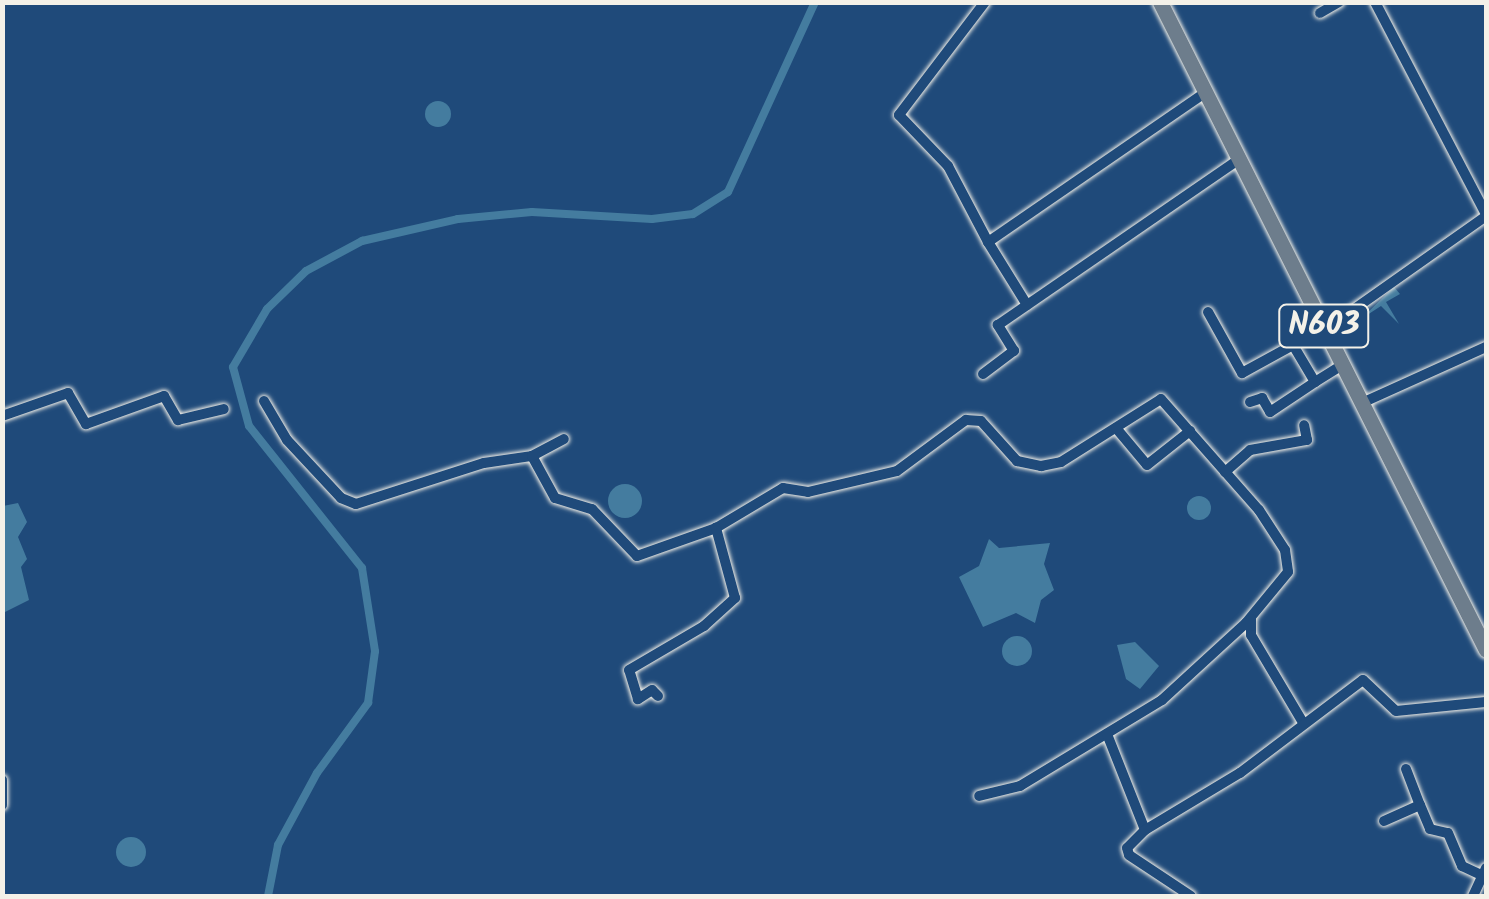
<!DOCTYPE html>
<style>
body{margin:0}
#map{position:relative;width:1489px;height:899px;overflow:hidden;background:#1f4a7a;font-family:Kalam,sans-serif}
div>[style]{position:absolute}
[style*='--x']{left:calc(var(--x)*1px);top:calc(var(--y)*1px);width:calc(var(--w)*1px);rotate:calc(var(--a)*1deg)}
.water>*{inset:0;background:#447c9f}
.round{border-radius:50%}
.canal>*{height:8px;margin:-4px;padding:0 4px;transform-origin:4px;border-radius:4px;background:#447c9f}
.roads{filter:drop-shadow(0 0 2px #f4f1e8) drop-shadow(0 0 2px #f4f1e8)}
.minor>*{height:10px;margin:-5px;padding:0 5px;transform-origin:5px;border-radius:5px;background:#1f4a7a}
.highway>*{height:15px;margin:-7.5px;padding:0 7.5px;transform-origin:7.5px;border-radius:7.5px;background:#6d7d8c}
span{translate:-50% -50%;white-space:nowrap;text-align:center;line-height:1.15;-webkit-text-stroke:10px #1f4a7a;paint-order:stroke}
.shield-label span{padding:2px 8px;background:#1f4a7a;border:2px solid;border-radius:8px;-webkit-text-stroke-width:0}
.shield-label{font-size:32px;color:#f4f1e8;font-weight:700}
.frame{position:absolute;inset:0;border:5px solid #f4f1e8;pointer-events:none}
</style>
<div id="map">
<div class="water">
<i class="round" style="left:425px;top:101px;width:26px;height:26px"></i>
<i style="clip-path:polygon(1394px 287px,1400px 294px,1386px 302px,1399px 324px,1381px 306px,1361px 319px)"></i>
<i class="round" style="left:608px;top:484px;width:34px;height:34px"></i>
<i class="round" style="left:1187px;top:496px;width:24px;height:24px"></i>
<i style="clip-path:polygon(18px 503px,27px 522px,18px 537px,27px 559px,21px 567px,29px 600px,3px 613px,3px 506px)"></i>
<i style="clip-path:polygon(989px 539px,999px 548px,1050px 543px,1044px 564px,1054px 590px,1041px 600px,1035px 623px,1016px 613px,983px 627px,959px 577px,979px 566px)"></i>
<i class="round" style="left:1002px;top:636px;width:30px;height:30px"></i>
<i style="clip-path:polygon(1135px 642px,1159px 666px,1140px 689px,1126px 679px,1117px 645px)"></i>
<i class="round" style="left:116px;top:837px;width:30px;height:30px"></i>
</div>
<div class="canal">
<i style="--x:268;--y:896;--w:52;--a:-78.9"></i>
<i style="--x:278;--y:845;--w:82;--a:-61.6"></i>
<i style="--x:317;--y:773;--w:87;--a:-53.9"></i>
<i style="--x:368;--y:703;--w:52;--a:-82.3"></i>
<i style="--x:375;--y:651;--w:84;--a:-98.9"></i>
<i style="--x:362;--y:568;--w:181;--a:-128.5"></i>
<i style="--x:249;--y:426;--w:61;--a:-105.2"></i>
<i style="--x:233;--y:367;--w:67;--a:-59.6"></i>
<i style="--x:267;--y:309;--w:54;--a:-44.3"></i>
<i style="--x:306;--y:271;--w:64;--a:-28.2"></i>
<i style="--x:362;--y:241;--w:98;--a:-12.9"></i>
<i style="--x:458;--y:219;--w:74;--a:-5.4"></i>
<i style="--x:532;--y:212;--w:120;--a:3.3"></i>
<i style="--x:652;--y:219;--w:41;--a:-7"></i>
<i style="--x:693;--y:214;--w:41;--a:-32.2"></i>
<i style="--x:728;--y:192;--w:209;--a:-65.4"></i>
</div>
<div class="roads">
<div class="minor">
<i style="--x:985;--y:2;--w:142;--a:127.3"></i>
<i style="--x:899;--y:115;--w:71;--a:46.1"></i>
<i style="--x:948;--y:166;--w:86;--a:62.2"></i>
<i style="--x:988;--y:242;--w:263;--a:-34.5"></i>
<i style="--x:1375;--y:2;--w:239;--a:62.4"></i>
<i style="--x:1320;--y:13;--w:22;--a:-30"></i>
<i style="--x:988;--y:242;--w:74;--a:58.2"></i>
<i style="--x:1208;--y:312;--w:70;--a:60.9"></i>
<i style="--x:1242;--y:373;--w:58;--a:-28.8"></i>
<i style="--x:1293;--y:345;--w:43;--a:59.3"></i>
<i style="--x:1315;--y:382;--w:34;--a:-32"></i>
<i style="--x:1326;--y:329;--w:196;--a:-35.2"></i>
<i style="--x:983;--y:374;--w:39;--a:-37"></i>
<i style="--x:1014;--y:351;--w:31;--a:-122"></i>
<i style="--x:998;--y:325;--w:290;--a:-34.5"></i>
<i style="--x:264;--y:401;--w:45;--a:59.5"></i>
<i style="--x:287;--y:440;--w:79;--a:47"></i>
<i style="--x:341;--y:498;--w:16;--a:22"></i>
<i style="--x:356;--y:504;--w:134;--a:-17.8"></i>
<i style="--x:484;--y:463;--w:49;--a:-8.3"></i>
<i style="--x:532;--y:456;--w:48;--a:61.3"></i>
<i style="--x:555;--y:498;--w:39;--a:17"></i>
<i style="--x:592;--y:509;--w:65;--a:46.2"></i>
<i style="--x:637;--y:556;--w:84;--a:-19.5"></i>
<i style="--x:716;--y:528;--w:78;--a:-30.8"></i>
<i style="--x:783;--y:488;--w:25;--a:9"></i>
<i style="--x:808;--y:492;--w:91;--a:-13.3"></i>
<i style="--x:897;--y:471;--w:86;--a:-36.5"></i>
<i style="--x:966;--y:420;--w:15;--a:4"></i>
<i style="--x:981;--y:421;--w:54;--a:48"></i>
<i style="--x:1017;--y:461;--w:25;--a:12"></i>
<i style="--x:1041;--y:466;--w:20;--a:-11"></i>
<i style="--x:1061;--y:462;--w:118;--a:-32.2"></i>
<i style="--x:1161;--y:399;--w:148;--a:48.6"></i>
<i style="--x:1259;--y:510;--w:48;--a:57"></i>
<i style="--x:1285;--y:550;--w:22;--a:82"></i>
<i style="--x:1288;--y:572;--w:66;--a:129.5"></i>
<i style="--x:1246;--y:623;--w:114;--a:137.5"></i>
<i style="--x:1162;--y:700;--w:166;--a:148.8"></i>
<i style="--x:1020;--y:786;--w:42;--a:166.3"></i>
<i style="--x:1250;--y:402;--w:13;--a:-18"></i>
<i style="--x:1262;--y:398;--w:16;--a:60"></i>
<i style="--x:1270;--y:412;--w:54;--a:-33.7"></i>
<i style="--x:1364;--y:402;--w:134;--a:-24.3"></i>
<i style="--x:2;--y:416;--w:70;--a:-19.2"></i>
<i style="--x:68;--y:393;--w:36;--a:60"></i>
<i style="--x:86;--y:424;--w:83;--a:-19.7"></i>
<i style="--x:164;--y:396;--w:28;--a:60"></i>
<i style="--x:178;--y:420;--w:47;--a:-13.4"></i>
<i style="--x:1116;--y:428;--w:48;--a:50"></i>
<i style="--x:1147;--y:465;--w:55;--a:-38.3"></i>
<i style="--x:532;--y:456;--w:36;--a:-28"></i>
<i style="--x:1225;--y:472;--w:33;--a:-41"></i>
<i style="--x:1250;--y:450;--w:58;--a:-10"></i>
<i style="--x:1307;--y:440;--w:15;--a:-101"></i>
<i style="--x:1251;--y:619;--w:16;--a:90"></i>
<i style="--x:1251;--y:635;--w:100;--a:59.3"></i>
<i style="--x:658;--y:696;--w:8;--a:-135"></i>
<i style="--x:652;--y:690;--w:17;--a:147"></i>
<i style="--x:638;--y:699;--w:30;--a:-107"></i>
<i style="--x:629;--y:670;--w:87;--a:-30.4"></i>
<i style="--x:704;--y:626;--w:42;--a:-42.1"></i>
<i style="--x:735;--y:598;--w:73;--a:-105.2"></i>
<i style="--x:1107;--y:734;--w:103;--a:68.4"></i>
<i style="--x:1145;--y:830;--w:25;--a:135"></i>
<i style="--x:1127;--y:848;--w:7;--a:74"></i>
<i style="--x:1129;--y:855;--w:74;--a:33.5"></i>
<i style="--x:1406;--y:769;--w:39;--a:69"></i>
<i style="--x:2;--y:780;--w:25;--a:90"></i>
<i style="--x:1384;--y:821;--w:39;--a:-24"></i>
<i style="--x:1420;--y:805;--w:26;--a:67"></i>
<i style="--x:1430;--y:829;--w:18;--a:13"></i>
<i style="--x:1448;--y:833;--w:36;--a:67"></i>
<i style="--x:1462;--y:866;--w:23;--a:25"></i>
<i style="--x:1145;--y:830;--w:111;--a:-31"></i>
<i style="--x:1240;--y:773;--w:154;--a:-37.1"></i>
<i style="--x:1363;--y:680;--w:45;--a:43.2"></i>
<i style="--x:1396;--y:711;--w:90;--a:-5.7"></i>
<i style="--x:1473;--y:896;--w:31;--a:-65"></i>
</div>
<div class="highway">
<i style="--x:1160;--y:2;--w:725;--a:63.29"></i>
</div>
</div>
<div class="shield-label">
<span style="left:1324px;top:326px">N603</span>
</div>
<div class="frame"></div>
</div>
